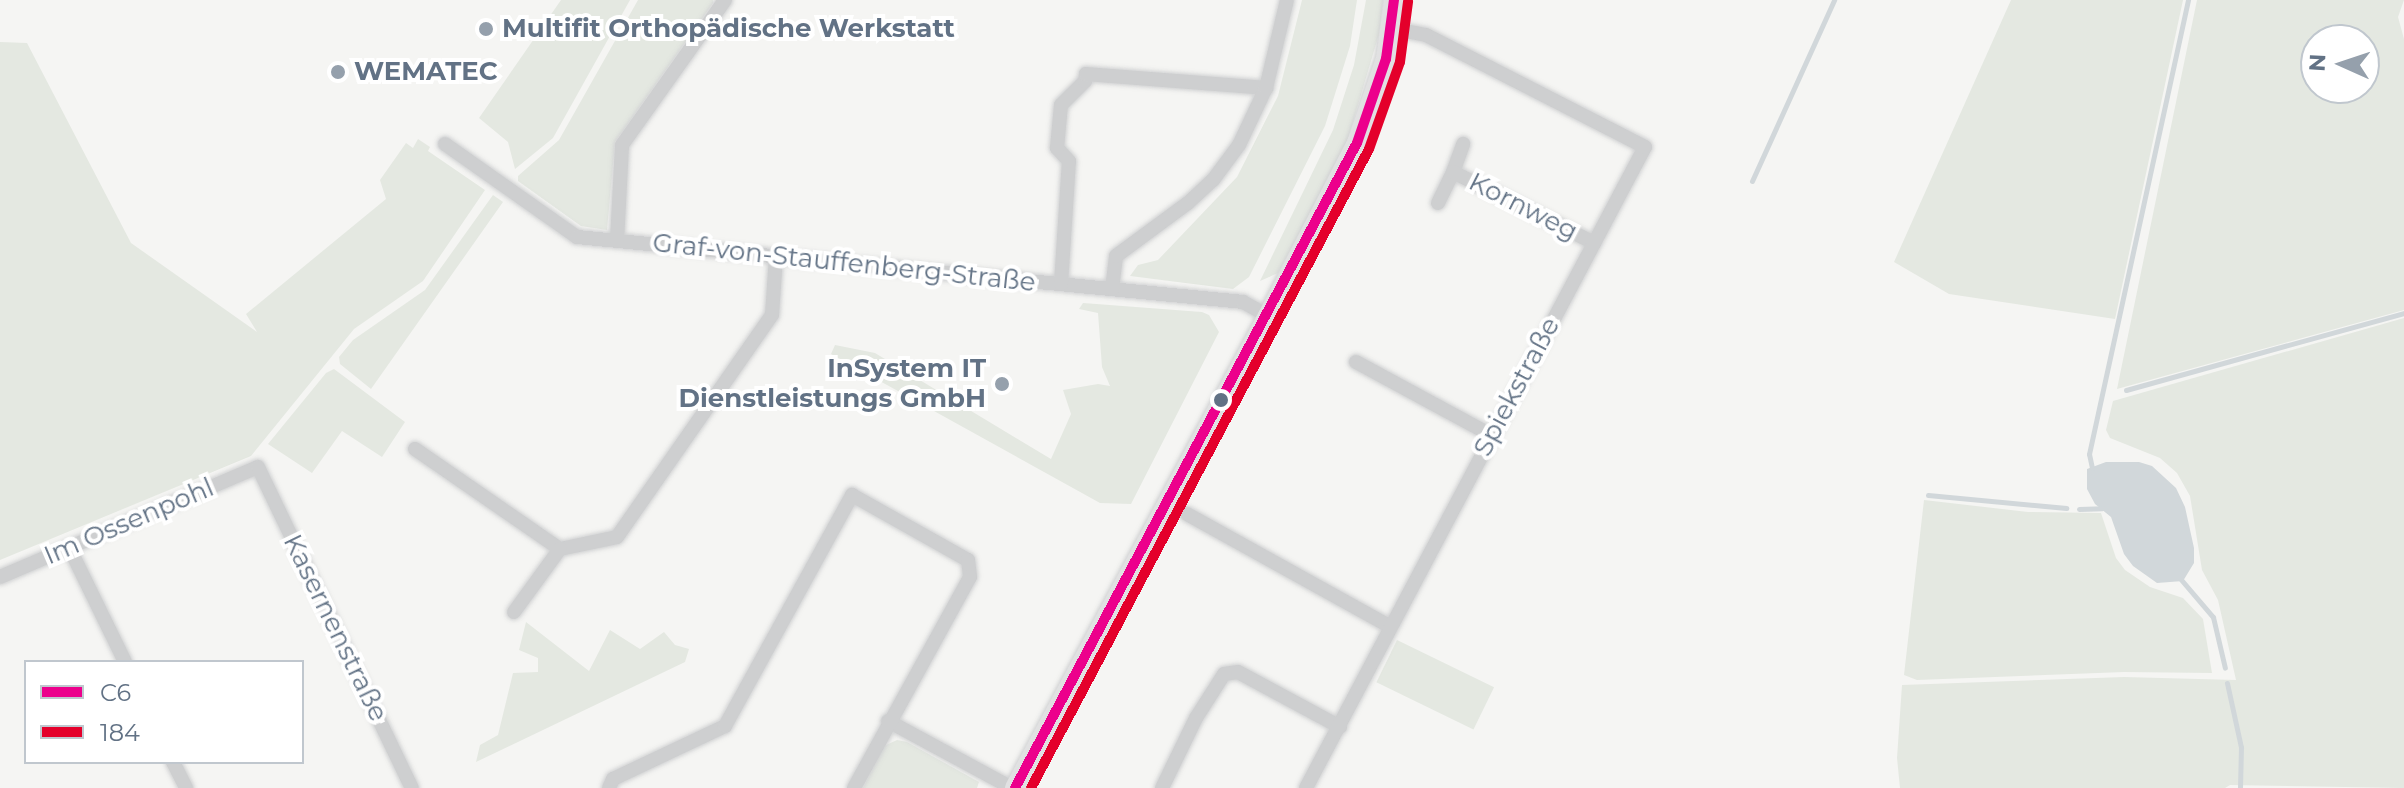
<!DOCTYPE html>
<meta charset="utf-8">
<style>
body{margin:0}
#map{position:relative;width:2404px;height:788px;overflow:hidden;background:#f5f5f3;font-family:Montserrat,sans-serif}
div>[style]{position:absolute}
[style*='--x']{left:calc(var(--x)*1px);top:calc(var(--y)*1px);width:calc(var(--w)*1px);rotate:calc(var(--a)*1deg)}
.green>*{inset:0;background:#e4e8e1;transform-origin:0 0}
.water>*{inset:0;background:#d1d7da}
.stream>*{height:5px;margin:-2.5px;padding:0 2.5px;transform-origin:2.5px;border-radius:2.5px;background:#d1d7da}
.roads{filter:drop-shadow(0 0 2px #d1d2d3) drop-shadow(0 0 2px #d1d2d3)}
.street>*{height:14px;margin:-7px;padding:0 7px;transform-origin:7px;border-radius:7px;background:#cecfd0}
.secondary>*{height:20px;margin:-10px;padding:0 10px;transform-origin:10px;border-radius:10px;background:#e1e1e2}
.bus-1>*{height:10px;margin:-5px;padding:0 5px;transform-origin:5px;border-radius:5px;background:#ec008c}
.bus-2>*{height:10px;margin:-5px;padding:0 5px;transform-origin:5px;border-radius:5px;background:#e4002b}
.dots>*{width:22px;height:22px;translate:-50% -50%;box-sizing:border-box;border:4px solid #fff;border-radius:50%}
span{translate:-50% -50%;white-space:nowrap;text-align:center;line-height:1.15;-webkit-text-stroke:8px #fff;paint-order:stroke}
.poi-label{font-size:26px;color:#627285;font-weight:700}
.left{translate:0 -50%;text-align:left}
.right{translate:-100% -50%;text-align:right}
.street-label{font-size:26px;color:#627285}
.legend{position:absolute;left:24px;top:660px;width:280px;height:104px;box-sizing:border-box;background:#fff;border:2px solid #c0c7ce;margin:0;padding:10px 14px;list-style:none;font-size:24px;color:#627285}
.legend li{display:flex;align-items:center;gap:16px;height:40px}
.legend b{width:40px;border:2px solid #c0c7ce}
.north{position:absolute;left:2300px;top:24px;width:80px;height:80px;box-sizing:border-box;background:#fff;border:2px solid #c0c7ce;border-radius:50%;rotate:273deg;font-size:22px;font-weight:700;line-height:32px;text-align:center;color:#627285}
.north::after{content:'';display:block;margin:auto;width:28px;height:36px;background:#95a0ac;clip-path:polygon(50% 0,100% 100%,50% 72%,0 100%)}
</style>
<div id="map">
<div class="green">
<i style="clip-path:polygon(561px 0,630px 0,553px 138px,515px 169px,508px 142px,479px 118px)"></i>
<i style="clip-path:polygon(638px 0,713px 0,713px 3px,615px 142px,607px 230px,581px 226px,518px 181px,518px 176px,559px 140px)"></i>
<i style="clip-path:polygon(1302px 0,1357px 0,1350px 46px,1325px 126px,1249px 277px,1233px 289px,1130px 276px,1138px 265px,1158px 260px,1237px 177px,1278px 96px)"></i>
<i style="clip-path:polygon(1366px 0,1383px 0,1379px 34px,1346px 145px,1278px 273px,1260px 281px,1333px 130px,1354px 65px)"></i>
<i style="clip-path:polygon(2011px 0,2183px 0,2115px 319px,1949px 294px,1894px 262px)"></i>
<i style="clip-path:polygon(evenodd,2197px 0,2404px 0,2398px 17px,2404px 39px,2404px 310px,2117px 389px,2197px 0,2316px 40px,2364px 40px,2364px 88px,2316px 88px,2316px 40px)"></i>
<i style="clip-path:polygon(0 42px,27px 43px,131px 243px,257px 332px,246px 314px,386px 199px,380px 180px,406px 143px,413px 148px,418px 139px,430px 147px,428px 151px,485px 190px,423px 281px,354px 329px,251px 456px,0 560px)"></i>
<i style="clip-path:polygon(493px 195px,503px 202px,371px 389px,340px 364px,339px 357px,353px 340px,425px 290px)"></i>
<i style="clip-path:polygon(1083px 303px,1202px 312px,1209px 315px,1219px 332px,1131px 504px,1100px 503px,831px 354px,835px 345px,875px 353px,1051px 459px,1071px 414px,1063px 390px,1098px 384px,1110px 386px,1102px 367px,1098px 313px,1079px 309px)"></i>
<i style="clip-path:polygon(2404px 318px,2404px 788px,2230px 785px,2225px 788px,1900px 788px,1897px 758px,1902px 685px,2124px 677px,2236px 680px,2218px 600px,2202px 570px,2190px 496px,2177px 473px,2160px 458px,2110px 438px,2106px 430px,2113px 401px)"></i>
<i style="clip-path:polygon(334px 369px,405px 422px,382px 457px,342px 431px,312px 473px,268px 444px,326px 373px)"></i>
<i style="clip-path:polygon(1924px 500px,2028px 512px,2101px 513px,2116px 558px,2125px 570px,2150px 587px,2183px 598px,2203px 619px,2212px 673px,2124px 672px,1917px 680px,1904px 675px)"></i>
<i style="clip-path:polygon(526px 622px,589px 671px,610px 630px,640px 649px,664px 632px,675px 645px,689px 649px,685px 662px,476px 762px,480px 745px,498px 735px,513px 673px,538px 672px,538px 658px,519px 650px)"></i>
<i style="left:1397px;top:640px;width:108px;height:47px;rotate:26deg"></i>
<i style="clip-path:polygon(897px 740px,907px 742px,979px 782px,977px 788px,863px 788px,884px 746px)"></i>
</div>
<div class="water">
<i style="clip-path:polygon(2106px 462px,2139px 462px,2152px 466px,2176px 488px,2185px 507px,2194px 548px,2194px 563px,2183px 581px,2157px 583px,2133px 566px,2124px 554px,2111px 517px,2095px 504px,2087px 489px,2087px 469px)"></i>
</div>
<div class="stream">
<i style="--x:1752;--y:181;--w:199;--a:-65.6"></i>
<i style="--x:2126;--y:390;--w:288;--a:-15.5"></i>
<i style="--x:2092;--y:468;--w:14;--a:-102"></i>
<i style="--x:2089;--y:454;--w:465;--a:-77.7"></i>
<i style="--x:1928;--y:495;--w:139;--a:5.4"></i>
<i style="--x:2079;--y:509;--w:23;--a:-2"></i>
<i style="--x:2178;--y:576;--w:54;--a:49.5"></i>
<i style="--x:2213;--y:617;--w:52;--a:76.8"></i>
<i style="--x:2227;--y:683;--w:66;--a:77.7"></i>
<i style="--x:2241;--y:747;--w:41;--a:91.4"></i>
</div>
<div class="roads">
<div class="street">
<i style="--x:445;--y:144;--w:161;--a:35.2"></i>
<i style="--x:577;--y:237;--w:669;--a:5.57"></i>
<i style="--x:1243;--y:302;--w:29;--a:29"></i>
<i style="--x:1453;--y:172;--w:30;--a:-70"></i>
<i style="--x:1438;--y:203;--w:34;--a:-64"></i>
<i style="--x:1453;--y:172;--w:158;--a:26.7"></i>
<i style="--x:617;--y:241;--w:96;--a:-87"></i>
<i style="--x:622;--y:145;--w:178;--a:-54.6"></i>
<i style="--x:1061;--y:284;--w:123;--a:-86.3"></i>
<i style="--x:1069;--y:161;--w:18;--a:-133"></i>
<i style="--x:1057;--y:148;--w:43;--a:-84.7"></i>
<i style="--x:1061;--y:105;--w:34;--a:-45"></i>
<i style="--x:1085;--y:81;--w:7;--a:-82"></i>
<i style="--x:1086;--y:74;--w:181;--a:4.4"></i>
<i style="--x:1112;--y:289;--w:33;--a:-83"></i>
<i style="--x:1116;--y:256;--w:89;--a:-36.4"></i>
<i style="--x:1188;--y:203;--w:34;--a:-43"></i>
<i style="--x:1213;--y:180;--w:44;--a:-53.4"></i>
<i style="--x:1239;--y:145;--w:63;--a:-64.7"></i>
<i style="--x:1266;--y:88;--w:90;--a:-76.6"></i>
<i style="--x:1356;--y:362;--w:153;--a:28.4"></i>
<i style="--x:415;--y:449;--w:176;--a:34.6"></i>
<i style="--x:560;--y:549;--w:58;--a:-11.9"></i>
<i style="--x:617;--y:537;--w:271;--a:-55.1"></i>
<i style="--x:772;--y:315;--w:59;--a:-86.1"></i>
<i style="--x:1187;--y:514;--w:231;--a:29"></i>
<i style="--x:69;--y:547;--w:128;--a:64"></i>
<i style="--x:0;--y:577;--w:280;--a:-23.1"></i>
<i style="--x:258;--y:467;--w:356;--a:64.4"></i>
<i style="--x:514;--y:612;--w:78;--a:-53.9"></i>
<i style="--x:888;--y:721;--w:141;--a:28.4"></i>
<i style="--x:173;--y:762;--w:29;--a:63"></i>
<i style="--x:609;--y:788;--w:10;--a:-66"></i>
<i style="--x:613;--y:779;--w:124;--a:-25.3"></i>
<i style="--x:725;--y:726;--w:264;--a:-61.2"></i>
<i style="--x:852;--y:495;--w:133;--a:29.3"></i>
<i style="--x:968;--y:560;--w:17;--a:83"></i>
<i style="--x:970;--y:577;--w:241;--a:118.8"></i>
<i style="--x:1162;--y:788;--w:78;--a:-64.1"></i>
<i style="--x:1196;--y:718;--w:52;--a:-57.5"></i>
<i style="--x:1224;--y:674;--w:14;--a:-8"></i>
<i style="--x:1238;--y:672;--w:116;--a:28.3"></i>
<i style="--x:1306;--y:788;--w:725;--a:-62.13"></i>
<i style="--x:1645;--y:147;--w:246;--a:-152.9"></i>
<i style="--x:1426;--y:35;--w:36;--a:-169"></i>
</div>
<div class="secondary">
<i style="--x:1015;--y:788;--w:536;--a:-61.81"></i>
<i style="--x:1268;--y:316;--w:195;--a:-62.8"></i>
<i style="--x:1357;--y:143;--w:89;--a:-71"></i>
<i style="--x:1386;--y:59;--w:60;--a:-82.3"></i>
</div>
</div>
<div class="bus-1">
<i style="--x:1015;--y:788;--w:730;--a:-62.07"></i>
<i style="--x:1357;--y:143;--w:89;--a:-71"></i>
<i style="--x:1386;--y:59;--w:60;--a:-82.3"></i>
</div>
<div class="bus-2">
<i style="--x:1031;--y:788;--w:723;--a:-62.12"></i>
<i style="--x:1369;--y:149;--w:92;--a:-70.4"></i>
<i style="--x:1400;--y:62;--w:61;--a:-82.4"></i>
</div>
<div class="dots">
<i style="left:486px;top:29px;background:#95a0ac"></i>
<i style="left:338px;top:72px;background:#95a0ac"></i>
<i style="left:1002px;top:384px;background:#95a0ac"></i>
<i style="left:1221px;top:400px;background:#627285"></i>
</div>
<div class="poi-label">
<span class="left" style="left:502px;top:29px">Multifit Orthopädische Werkstatt</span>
<span class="left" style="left:354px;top:72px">WEMATEC</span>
<span class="right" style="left:986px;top:384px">InSystem IT<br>Dienstleistungs GmbH</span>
</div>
<div class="street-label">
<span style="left:1523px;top:207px;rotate:27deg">Kornweg</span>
<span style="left:844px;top:263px;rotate:6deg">Graf-von-Stauffenberg-Straße</span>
<span style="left:1517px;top:387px;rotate:-62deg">Spiekstraße</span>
<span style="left:129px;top:522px;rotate:-23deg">Im Ossenpohl</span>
<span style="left:335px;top:628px;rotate:64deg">Kasernenstraße</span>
</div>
<ul class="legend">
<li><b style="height:10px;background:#ec008c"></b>C6</li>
<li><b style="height:10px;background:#e4002b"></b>184</li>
</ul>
<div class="north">N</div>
</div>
